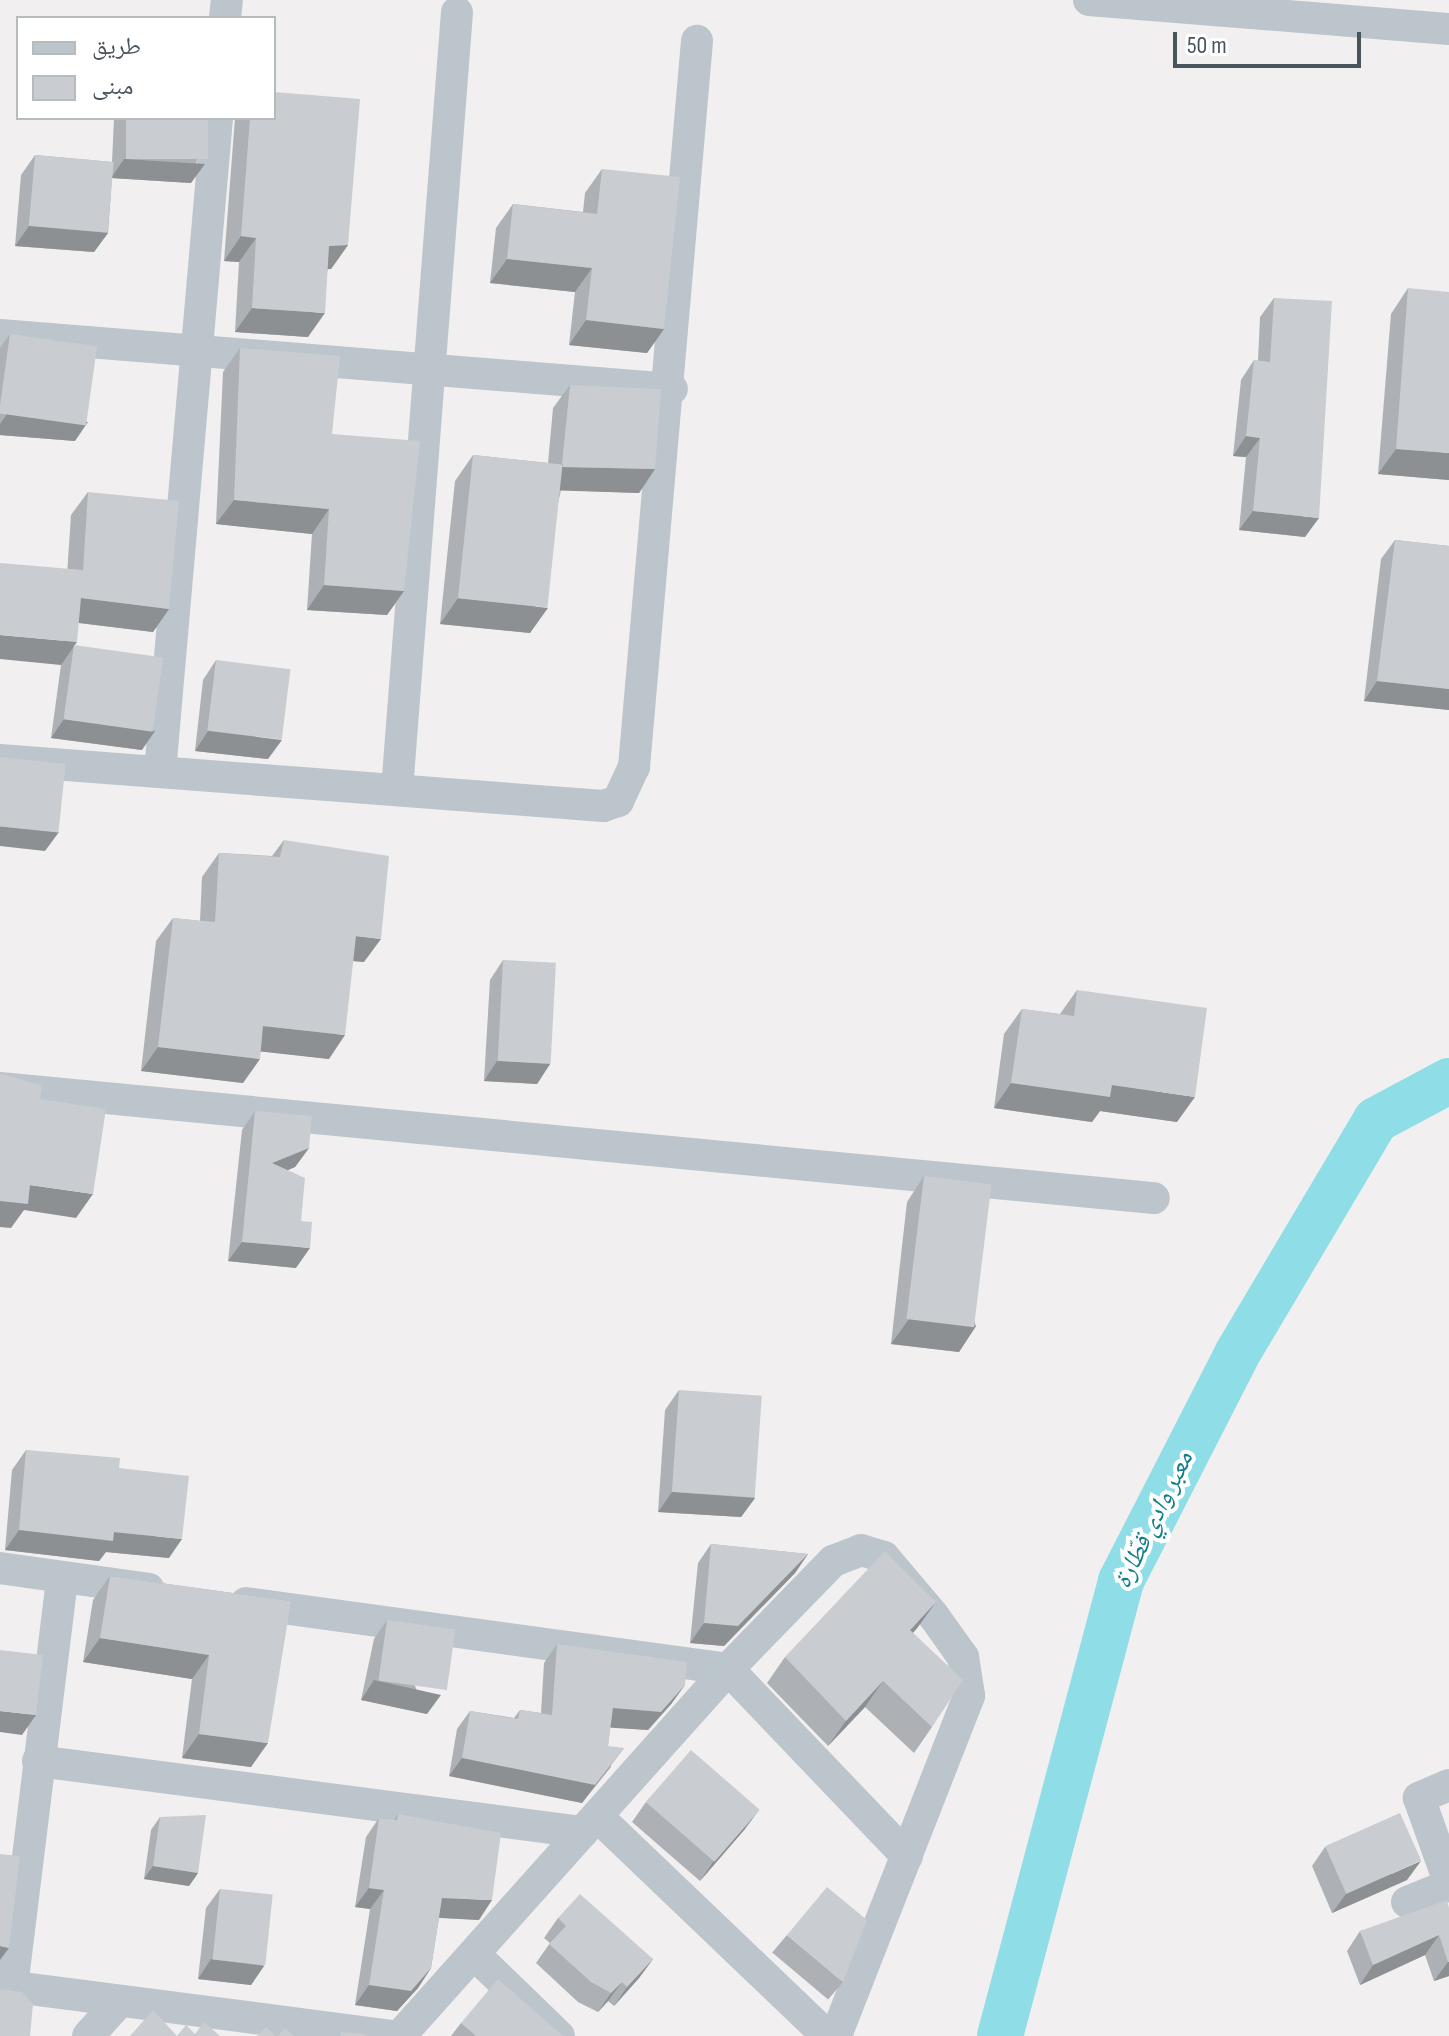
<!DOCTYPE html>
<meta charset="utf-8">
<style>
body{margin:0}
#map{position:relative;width:1449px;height:2036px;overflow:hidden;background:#f1efef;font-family:"Sofia Sans Condensed","Noto Naskh Arabic",sans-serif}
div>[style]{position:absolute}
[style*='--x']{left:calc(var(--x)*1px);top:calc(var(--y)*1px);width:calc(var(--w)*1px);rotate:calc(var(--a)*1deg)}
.river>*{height:46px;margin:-23px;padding:0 23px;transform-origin:23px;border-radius:23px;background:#8fdde7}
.minor>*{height:32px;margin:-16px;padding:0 16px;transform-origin:16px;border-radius:16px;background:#bbc5cb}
.wall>*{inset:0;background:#adb0b4;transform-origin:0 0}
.shaded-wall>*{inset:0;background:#8d9092}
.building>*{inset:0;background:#c9cdd1;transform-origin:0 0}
span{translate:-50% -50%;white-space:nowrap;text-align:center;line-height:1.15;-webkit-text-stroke:8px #fff;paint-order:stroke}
.water-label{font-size:26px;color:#147e8c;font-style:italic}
.legend{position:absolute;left:16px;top:16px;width:260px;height:104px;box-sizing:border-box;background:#fff;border:2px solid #b6bbbd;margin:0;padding:10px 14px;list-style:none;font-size:24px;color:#48545b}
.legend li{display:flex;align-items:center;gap:16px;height:40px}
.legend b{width:40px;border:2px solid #b6bbbd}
.scale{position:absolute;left:1173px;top:32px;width:188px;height:36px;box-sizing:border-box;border:4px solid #48545b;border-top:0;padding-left:10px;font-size:24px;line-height:28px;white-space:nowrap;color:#48545b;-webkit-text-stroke:6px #fff;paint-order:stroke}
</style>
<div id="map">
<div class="river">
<i style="--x:1000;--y:2036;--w:471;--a:-75.1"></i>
<i style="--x:1121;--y:1581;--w:255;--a:-62.9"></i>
<i style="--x:1237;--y:1354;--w:272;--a:-59.3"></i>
<i style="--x:1376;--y:1120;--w:83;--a:-28.1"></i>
</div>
<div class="minor">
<i style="--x:1089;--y:0;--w:361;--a:4.6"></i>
<i style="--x:225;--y:18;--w:18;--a:-84"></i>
<i style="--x:0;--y:335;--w:674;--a:4.59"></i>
<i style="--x:0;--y:760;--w:605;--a:4.36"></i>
<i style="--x:603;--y:806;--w:16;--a:-18"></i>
<i style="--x:618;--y:801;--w:38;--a:-65"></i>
<i style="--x:634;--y:767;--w:729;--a:-85.04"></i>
<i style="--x:160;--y:772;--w:656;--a:-85.02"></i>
<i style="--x:397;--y:790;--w:780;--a:-85.59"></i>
<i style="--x:0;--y:1088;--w:1159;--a:5.45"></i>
<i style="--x:0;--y:1568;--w:150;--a:8"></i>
<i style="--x:246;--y:1603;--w:486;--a:7.8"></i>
<i style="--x:728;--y:1669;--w:259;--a:46.3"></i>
<i style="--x:38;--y:1761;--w:549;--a:7.44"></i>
<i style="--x:1449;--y:1785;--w:33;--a:157"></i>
<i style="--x:1419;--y:1798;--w:89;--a:70.3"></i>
<i style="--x:597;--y:1816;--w:318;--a:43.7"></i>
<i style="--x:1407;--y:1902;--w:45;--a:-22"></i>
<i style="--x:474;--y:1954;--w:118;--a:44"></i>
<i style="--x:0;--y:1985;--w:394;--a:7.4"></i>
<i style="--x:12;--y:1987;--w:413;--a:-83"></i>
<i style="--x:88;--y:2036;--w:47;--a:-47.6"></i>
<i style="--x:400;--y:2036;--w:492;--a:-48.2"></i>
<i style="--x:728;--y:1669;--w:151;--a:-45.8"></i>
<i style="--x:833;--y:1561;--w:30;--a:-21"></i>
<i style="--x:861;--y:1550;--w:24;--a:17"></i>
<i style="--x:884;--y:1557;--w:76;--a:49.8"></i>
<i style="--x:933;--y:1615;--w:52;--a:54.5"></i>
<i style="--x:963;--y:1657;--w:39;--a:81"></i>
<i style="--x:969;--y:1696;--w:365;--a:111.4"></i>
</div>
<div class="wall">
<i style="clip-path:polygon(114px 118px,208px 118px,191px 183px,112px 178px,108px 233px,94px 252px,15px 246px,21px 175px,35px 155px,112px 162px)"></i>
<i style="clip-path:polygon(235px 118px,274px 118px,348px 245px,331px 269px,328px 269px,308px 337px,235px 332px,239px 262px,224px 261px)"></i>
<i style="clip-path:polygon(602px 169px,664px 329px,647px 353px,569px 345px,575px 292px,490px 283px,496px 228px,513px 204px,583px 212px,585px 193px)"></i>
<i style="clip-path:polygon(1408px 288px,1449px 480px,1378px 474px,1391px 314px)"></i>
<i style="clip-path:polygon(1274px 298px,1305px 537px,1239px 530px,1246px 457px,1233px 456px,1241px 380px,1254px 360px,1258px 361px,1260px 317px)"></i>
<i style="clip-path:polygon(10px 334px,75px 441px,0 435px,0 348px)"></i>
<i style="clip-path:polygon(240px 348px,332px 434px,404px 591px,387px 615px,307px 610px,312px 534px,216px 524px,223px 372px)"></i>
<i style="clip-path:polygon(570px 385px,655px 469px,639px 493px,561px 490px,530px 633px,440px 624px,455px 481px,473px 455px,548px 463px,553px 408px)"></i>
<i style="clip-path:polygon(88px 492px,169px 609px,153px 632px,78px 623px,74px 645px,142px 750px,51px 738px,61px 665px,71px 515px)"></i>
<i style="clip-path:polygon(1395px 540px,1449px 546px,1449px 710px,1364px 701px,1381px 559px)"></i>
<i style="clip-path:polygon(216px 660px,268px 759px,195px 751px,203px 680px)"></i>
<i style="clip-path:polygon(284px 840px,364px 962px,353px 961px,329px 1059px,261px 1051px,243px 1083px,141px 1071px,156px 941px,173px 918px,200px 921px,202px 877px,219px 853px,272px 856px)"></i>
<i style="clip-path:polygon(503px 960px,550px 1064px,537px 1084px,484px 1081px,490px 980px)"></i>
<i style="clip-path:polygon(1077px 990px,1177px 1122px,1100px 1111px,1092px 1122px,994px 1108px,1004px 1034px,1022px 1009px,1060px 1014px)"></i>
<i style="clip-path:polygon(255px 1111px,309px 1148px,295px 1167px,288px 1170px,296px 1268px,228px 1261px,242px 1130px)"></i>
<i style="clip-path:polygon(924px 1176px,976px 1326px,959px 1352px,891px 1344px,907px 1202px)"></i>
<i style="clip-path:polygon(679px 1390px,755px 1498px,741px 1517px,658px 1512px,665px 1410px)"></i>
<i style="clip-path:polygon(26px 1450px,119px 1468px,169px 1558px,106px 1552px,99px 1561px,5px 1550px,12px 1470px)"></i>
<i style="clip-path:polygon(711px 1544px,808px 1554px,795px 1573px,724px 1646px,690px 1643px,698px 1563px)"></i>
<i style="clip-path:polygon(110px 1576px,291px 1601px,251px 1767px,182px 1758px,192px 1679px,83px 1662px,93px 1600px)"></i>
<i style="clip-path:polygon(387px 1620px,427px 1714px,361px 1700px,374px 1639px)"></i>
<i style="clip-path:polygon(918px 1627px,913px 1633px,932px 1727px,914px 1753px,865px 1707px,828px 1746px,767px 1683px,785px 1657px)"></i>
<i style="clip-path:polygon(557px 1644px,672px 1703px,648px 1730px,610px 1727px,608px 1746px,611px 1767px,582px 1803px,449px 1776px,457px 1729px,470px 1711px,514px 1718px,520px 1710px,541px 1713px,544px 1663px)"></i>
<i style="clip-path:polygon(646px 1802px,745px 1829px,700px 1881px,632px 1822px)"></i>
<i style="clip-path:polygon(398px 1814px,479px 1920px,439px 1918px,431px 1968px,418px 1988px,397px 2011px,355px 2005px,370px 1909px,355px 1907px,366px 1837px,379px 1818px,394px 1820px)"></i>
<i style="clip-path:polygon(160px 1817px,198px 1873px,189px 1886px,144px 1879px,151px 1830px)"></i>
<i style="clip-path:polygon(1325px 1847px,1407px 1880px,1332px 1913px,1312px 1866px)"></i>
<i style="clip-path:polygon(220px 1889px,264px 1966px,251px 1985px,198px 1979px,206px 1908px)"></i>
<i style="clip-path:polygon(1449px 1908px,1449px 1976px,1434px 1981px,1425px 1955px,1360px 1985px,1347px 1951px,1360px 1931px)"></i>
<i style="clip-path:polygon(558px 1918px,653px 1959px,639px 1978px,614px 2006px,608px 2001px,598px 2012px,578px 2002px,536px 1963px,550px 1943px,544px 1938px)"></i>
<i style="left:787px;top:1935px;width:73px;height:23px;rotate:40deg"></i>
<i style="clip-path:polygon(461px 2023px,563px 2036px,451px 2036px)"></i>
</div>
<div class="shaded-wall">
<i style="clip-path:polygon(124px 159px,205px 164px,191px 183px,111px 178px)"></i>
<i style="clip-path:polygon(29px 226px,108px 233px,94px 252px,15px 246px)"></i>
<i style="clip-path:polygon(241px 236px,256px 238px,239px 262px,224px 261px)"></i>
<i style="clip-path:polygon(348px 245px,331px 269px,312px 270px,329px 246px)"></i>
<i style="clip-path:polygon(507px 259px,592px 268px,575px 292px,490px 283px)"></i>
<i style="clip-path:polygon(252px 308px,325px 313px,308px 337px,235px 332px)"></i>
<i style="clip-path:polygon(586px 320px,664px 329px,647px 353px,569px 345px)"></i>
<i style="clip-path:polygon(7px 414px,88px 422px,75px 441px,0 435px,0 424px)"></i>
<i style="clip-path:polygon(1246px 436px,1260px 438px,1246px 457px,1233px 456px)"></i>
<i style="clip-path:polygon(1396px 449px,1449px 453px,1449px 480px,1378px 474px)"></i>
<i style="clip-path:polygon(562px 467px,655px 469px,639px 493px,545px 490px)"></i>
<i style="clip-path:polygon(234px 500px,329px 509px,312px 534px,216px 524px)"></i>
<i style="clip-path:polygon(1253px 511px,1319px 518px,1305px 537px,1239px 530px)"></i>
<i style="clip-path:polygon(324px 585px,404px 591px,387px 615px,307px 610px)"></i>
<i style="clip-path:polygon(81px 598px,169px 609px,153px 632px,64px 621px)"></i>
<i style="clip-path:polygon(458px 598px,548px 608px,530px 633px,440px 624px)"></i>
<i style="clip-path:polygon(0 635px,77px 642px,61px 665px,0 659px)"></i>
<i style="clip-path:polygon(1377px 681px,1449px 689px,1449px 710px,1364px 701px)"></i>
<i style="clip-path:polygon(64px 719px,155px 731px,142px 750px,51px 738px)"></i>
<i style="clip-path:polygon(208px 731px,282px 740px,268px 759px,195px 751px)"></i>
<i style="clip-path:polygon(0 826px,59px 832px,45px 851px,0 846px)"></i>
<i style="clip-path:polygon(356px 936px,381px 939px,364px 962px,340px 960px)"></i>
<i style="clip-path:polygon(263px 1026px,345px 1035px,329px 1059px,247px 1050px)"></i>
<i style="clip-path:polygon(158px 1047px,260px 1059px,243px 1083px,141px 1071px)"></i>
<i style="clip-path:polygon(497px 1061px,550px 1064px,537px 1084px,484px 1081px)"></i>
<i style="clip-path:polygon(1011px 1083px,1112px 1085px,1195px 1097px,1177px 1122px,1100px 1111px,1092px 1122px,994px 1108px)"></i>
<i style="clip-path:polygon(309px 1148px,295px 1167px,258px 1183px,272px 1163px)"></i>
<i style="clip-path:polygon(30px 1185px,93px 1194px,76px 1218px,24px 1210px,11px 1228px,0 1227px,0 1201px)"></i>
<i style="clip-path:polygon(242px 1242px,310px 1248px,296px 1268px,228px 1261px)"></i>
<i style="clip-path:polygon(909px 1319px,976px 1326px,959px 1352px,891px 1344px)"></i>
<i style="clip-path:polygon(672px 1492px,755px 1498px,741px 1517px,658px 1512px)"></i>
<i style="clip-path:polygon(19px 1530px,114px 1532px,182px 1539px,169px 1558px,106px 1552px,99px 1561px,5px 1550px)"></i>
<i style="clip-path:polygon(808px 1554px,795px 1573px,724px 1646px,690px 1643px,704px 1623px)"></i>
<i style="clip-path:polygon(936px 1602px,918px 1627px,892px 1656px,910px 1630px)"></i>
<i style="clip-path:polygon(100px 1638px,209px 1655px,192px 1679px,83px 1662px)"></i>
<i style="clip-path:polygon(374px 1680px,441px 1695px,427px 1714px,361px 1700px)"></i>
<i style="clip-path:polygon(883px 1681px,865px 1707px,828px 1746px,846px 1721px)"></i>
<i style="clip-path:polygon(685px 1685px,672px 1703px,648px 1730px,600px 1727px,613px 1708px)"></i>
<i style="clip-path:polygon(0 1711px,36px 1715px,22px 1735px,0 1732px)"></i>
<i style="clip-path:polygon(199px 1734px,268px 1743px,251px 1767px,182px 1758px)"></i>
<i style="clip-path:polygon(624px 1748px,582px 1803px,449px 1776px,462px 1758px)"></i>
<i style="clip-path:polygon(759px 1810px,745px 1829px,700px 1881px,713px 1862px)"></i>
<i style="clip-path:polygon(1421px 1861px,1407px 1880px,1332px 1913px,1346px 1894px)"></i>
<i style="clip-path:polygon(153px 1866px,198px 1873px,189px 1886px,144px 1879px)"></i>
<i style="clip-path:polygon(369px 1888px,384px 1890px,370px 1909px,355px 1907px)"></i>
<i style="clip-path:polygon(442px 1898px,492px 1900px,479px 1920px,428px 1917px)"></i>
<i style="clip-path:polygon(1439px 1935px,1425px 1955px,1360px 1985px,1373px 1965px)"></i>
<i style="clip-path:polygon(0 1946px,9px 1948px,0 1960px)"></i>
<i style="clip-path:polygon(211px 1959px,264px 1966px,251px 1985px,198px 1979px)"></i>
<i style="clip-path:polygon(653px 1959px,639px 1978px,614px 2006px,627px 1987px)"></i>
<i style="clip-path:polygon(1448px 1962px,1449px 1962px,1449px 1976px,1434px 1981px)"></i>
<i style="clip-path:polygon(431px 1968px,418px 1988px,397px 2011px,355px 2005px,369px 1985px)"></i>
<i style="clip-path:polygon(622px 1982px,608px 2001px,598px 2012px,611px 1993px)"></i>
</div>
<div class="building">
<i style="clip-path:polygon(274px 92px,360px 99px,348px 245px,329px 246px,325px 313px,252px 308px,256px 238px,241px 236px,250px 118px,274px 118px)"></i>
<i style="left:126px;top:118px;width:82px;height:41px"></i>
<i style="left:35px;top:155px;width:79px;height:71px;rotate:5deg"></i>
<i style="clip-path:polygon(602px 169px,680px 177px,664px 329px,586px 320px,592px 268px,507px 259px,513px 204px,597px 214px)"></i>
<i style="clip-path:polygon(1408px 288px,1449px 292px,1449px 453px,1396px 449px)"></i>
<i style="clip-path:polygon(1274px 298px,1332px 301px,1319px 518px,1253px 511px,1260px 438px,1246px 436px,1254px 360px,1270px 362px)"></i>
<i style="left:10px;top:334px;width:88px;height:80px;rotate:8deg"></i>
<i style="clip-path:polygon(240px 348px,340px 356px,332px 434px,420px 441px,404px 591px,324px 585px,329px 509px,234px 500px)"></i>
<i style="clip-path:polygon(570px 385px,661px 389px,655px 469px,563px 467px,563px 464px,562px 464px)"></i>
<i style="left:473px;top:455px;width:90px;height:144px;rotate:6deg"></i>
<i style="clip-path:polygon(88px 492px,179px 501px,169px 609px,81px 598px,77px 642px,0 635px,0 563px,83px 570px)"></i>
<i style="clip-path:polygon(1395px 540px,1449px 546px,1449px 689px,1377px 681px)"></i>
<i style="left:74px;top:645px;width:90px;height:75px;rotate:8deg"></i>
<i style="left:216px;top:660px;width:75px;height:71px;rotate:7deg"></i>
<i style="left:0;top:757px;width:66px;height:69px;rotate:6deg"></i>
<i style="clip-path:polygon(284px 840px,389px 856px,381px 939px,356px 936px,345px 1035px,263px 1026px,260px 1059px,158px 1047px,173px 918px,215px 922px,219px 853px,280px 857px)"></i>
<i style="left:503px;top:960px;width:53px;height:101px;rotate:3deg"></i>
<i style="clip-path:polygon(1077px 990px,1207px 1008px,1195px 1097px,1112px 1085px,1110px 1097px,1011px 1083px,1022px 1009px,1074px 1016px)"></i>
<i style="clip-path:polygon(0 1074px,42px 1085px,40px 1099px,106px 1109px,93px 1194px,30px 1185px,28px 1204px,0 1201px)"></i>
<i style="clip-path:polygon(255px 1111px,312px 1116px,309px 1148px,272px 1163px,305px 1178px,301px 1221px,312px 1222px,310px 1248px,242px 1242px)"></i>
<i style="left:924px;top:1176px;width:68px;height:144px;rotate:7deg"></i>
<i style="left:679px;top:1390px;width:83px;height:102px;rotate:4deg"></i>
<i style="clip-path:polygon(26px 1450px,120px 1458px,119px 1468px,189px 1476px,182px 1539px,114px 1532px,113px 1541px,19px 1530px)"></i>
<i style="clip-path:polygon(711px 1544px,808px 1554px,738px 1626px,704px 1623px)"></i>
<i style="clip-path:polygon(885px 1551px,936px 1602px,910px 1630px,963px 1680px,932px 1727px,883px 1681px,846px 1721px,785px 1657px)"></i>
<i style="clip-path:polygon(110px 1576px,291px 1601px,268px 1743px,199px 1734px,209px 1655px,100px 1638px)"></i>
<i style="left:387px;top:1620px;width:69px;height:61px;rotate:8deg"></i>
<i style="clip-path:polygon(557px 1644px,687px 1662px,685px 1685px,661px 1712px,613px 1708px,608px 1746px,624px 1748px,595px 1785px,462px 1758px,470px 1711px,518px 1719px,520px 1710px,552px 1715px)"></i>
<i style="clip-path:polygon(0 1650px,43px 1655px,36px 1715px,0 1711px)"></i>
<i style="left:691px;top:1750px;width:91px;height:69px;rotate:41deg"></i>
<i style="left:1400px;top:1813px;width:52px;height:82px;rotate:66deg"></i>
<i style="clip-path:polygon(398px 1814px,501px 1833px,492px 1900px,442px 1898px,431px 1968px,411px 1991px,369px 1985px,384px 1890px,369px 1888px,379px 1818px,397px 1820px)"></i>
<i style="clip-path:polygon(206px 1815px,198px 1873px,153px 1866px,160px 1817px)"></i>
<i style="clip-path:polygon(0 1854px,20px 1856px,9px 1948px,0 1946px)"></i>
<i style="clip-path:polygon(827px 1887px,867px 1920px,843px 1982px,787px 1935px)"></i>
<i style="left:220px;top:1889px;width:53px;height:71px;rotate:6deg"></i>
<i style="clip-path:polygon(580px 1894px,653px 1959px,627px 1987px,622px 1982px,611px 1993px,591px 1982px,549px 1944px,566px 1926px,558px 1918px)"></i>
<i style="clip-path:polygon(1447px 1900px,1449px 1908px,1449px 1962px,1448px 1962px,1439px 1935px,1373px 1965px,1360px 1931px)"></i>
<i style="clip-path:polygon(498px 1979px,563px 2036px,476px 2036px,461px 2023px)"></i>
<i style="clip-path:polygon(0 1989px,22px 1992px,33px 2004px,30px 2036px,0 2036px)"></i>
<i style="clip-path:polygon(153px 2010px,177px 2036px,186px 2025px,195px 2034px,204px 2022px,220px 2036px,130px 2036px)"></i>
<i style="clip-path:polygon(266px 2027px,276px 2036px,257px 2036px)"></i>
<i style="clip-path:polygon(285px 2028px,294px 2036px,278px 2036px)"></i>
<i style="clip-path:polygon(341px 2032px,366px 2034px,365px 2036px,341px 2036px)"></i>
</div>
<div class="water-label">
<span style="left:1154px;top:1520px;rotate:-64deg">معبر وادي قطّارة</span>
</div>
<ul class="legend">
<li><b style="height:10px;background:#bbc5cb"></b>طريق</li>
<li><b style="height:22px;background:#c9cdd1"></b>مبنى</li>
</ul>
<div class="scale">50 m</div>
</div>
